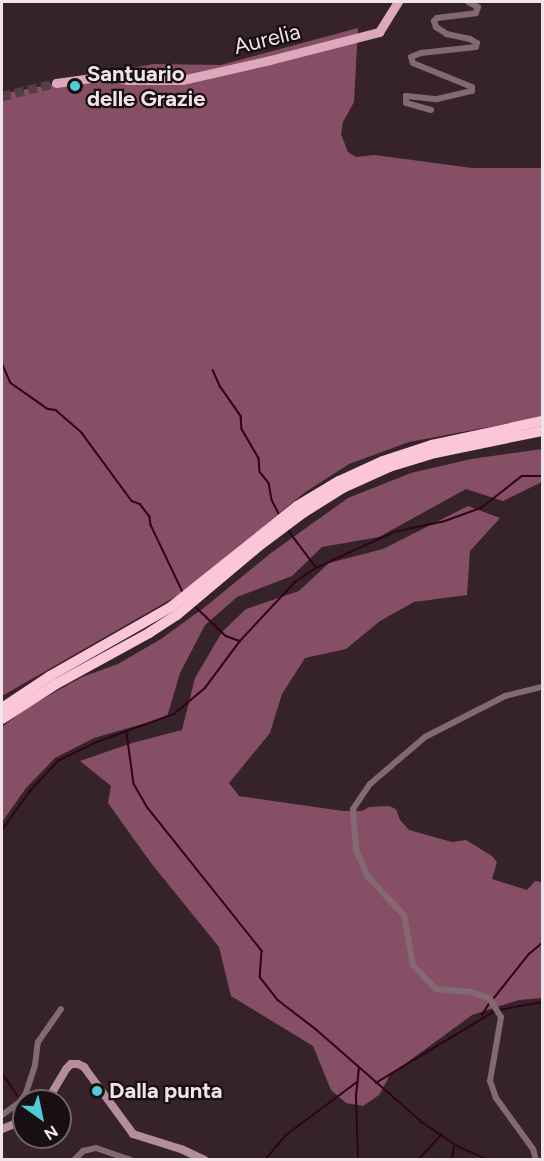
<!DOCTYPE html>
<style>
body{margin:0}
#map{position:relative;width:544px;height:1161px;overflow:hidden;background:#36232a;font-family:Figtree,sans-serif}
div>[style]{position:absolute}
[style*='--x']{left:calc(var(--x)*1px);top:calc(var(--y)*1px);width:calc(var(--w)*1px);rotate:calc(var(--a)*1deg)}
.forest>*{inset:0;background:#864f65}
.stream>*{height:1.5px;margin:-0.75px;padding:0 0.75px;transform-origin:0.75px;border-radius:0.75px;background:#2f0218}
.primary-tunnel>*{height:9px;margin-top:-4.5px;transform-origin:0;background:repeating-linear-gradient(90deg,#524046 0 9px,transparent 0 13.5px)}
.street>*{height:6px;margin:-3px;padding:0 3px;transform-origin:3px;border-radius:3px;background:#836972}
.secondary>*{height:8px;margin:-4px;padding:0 4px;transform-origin:4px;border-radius:4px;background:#b68d9c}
.primary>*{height:9px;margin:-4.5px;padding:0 4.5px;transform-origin:4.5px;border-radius:4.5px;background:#dea8bc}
.highway>*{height:10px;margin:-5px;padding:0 5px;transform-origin:5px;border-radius:5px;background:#fac6d8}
.dots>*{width:16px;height:16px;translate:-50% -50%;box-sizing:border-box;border:3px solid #180f12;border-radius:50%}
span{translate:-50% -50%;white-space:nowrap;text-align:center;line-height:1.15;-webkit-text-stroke:4.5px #180f12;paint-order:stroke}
.street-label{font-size:22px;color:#f1e4e8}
.poi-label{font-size:22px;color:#f1e4e8;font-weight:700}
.left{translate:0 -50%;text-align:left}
.frame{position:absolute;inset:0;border:3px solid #f1e4e8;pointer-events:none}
.north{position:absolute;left:12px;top:1089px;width:60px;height:60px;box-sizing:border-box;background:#180f12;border:2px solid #6f6468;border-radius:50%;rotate:147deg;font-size:16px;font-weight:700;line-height:24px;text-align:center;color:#f1e4e8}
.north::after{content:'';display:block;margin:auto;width:21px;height:27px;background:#52cbd8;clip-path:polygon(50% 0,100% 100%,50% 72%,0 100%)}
</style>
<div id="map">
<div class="forest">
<i style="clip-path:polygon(358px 28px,354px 102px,343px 122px,341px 134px,348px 152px,356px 157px,375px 155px,472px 168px,542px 168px,542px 417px,409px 442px,349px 464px,304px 493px,182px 593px,2px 696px,2px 94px,153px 64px,221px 65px)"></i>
<i style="clip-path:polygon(542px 449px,542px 482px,503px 501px,466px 489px,379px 537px,322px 547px,292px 576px,237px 597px,205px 625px,180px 673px,167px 717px,94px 738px,55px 758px,26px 788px,2px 822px,2px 727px,28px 707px,82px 677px,118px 664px,161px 639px,205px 607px,271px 553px,348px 498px,411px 473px,471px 459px)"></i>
<i style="clip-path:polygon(468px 506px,500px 518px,470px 551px,467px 595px,414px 602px,380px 621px,346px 649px,305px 658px,282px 694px,270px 733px,229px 783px,239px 796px,343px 811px,362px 811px,369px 807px,389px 806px,396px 809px,400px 820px,409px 830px,452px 842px,466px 840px,492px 856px,497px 862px,492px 879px,527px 890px,535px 881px,542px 882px,542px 998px,519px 1000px,472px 1015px,390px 1075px,379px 1095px,363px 1106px,346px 1103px,331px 1090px,313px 1046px,231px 996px,219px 947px,151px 863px,108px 803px,111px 786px,80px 761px,132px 743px,182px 730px,195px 678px,222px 632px,246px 609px,299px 591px,329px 563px,383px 549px)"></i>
</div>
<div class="stream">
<i style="--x:2;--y:363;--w:22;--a:66"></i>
<i style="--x:11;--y:383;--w:45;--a:35.1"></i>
<i style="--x:48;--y:409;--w:8;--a:7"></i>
<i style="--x:56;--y:410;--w:35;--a:41"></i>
<i style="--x:82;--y:433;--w:84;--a:53.7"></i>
<i style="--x:132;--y:501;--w:9;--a:21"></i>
<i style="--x:140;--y:504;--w:16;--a:52"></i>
<i style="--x:150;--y:517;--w:8;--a:83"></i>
<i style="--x:151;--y:525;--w:74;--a:64.5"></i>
<i style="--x:213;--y:370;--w:17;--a:66"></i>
<i style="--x:220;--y:386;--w:37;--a:55"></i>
<i style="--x:241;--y:416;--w:13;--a:86"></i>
<i style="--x:242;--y:429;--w:34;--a:60"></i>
<i style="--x:259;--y:458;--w:14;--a:86"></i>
<i style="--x:260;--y:472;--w:14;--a:51"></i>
<i style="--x:269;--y:483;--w:17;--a:80"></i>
<i style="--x:272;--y:500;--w:18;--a:63"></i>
<i style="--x:288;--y:530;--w:46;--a:52.9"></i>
<i style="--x:196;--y:607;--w:42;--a:44"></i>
<i style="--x:226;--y:636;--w:15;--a:20"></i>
<i style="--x:127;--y:733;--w:51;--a:82.2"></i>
<i style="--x:134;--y:784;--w:28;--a:60"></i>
<i style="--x:148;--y:808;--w:183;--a:51.4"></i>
<i style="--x:262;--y:951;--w:26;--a:94"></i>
<i style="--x:260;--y:977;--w:29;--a:52"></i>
<i style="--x:278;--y:1000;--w:49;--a:37.6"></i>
<i style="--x:317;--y:1030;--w:140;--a:41.2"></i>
<i style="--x:422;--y:1122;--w:45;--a:34"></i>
<i style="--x:459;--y:1147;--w:33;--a:23"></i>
<i style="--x:2;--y:830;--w:48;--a:-54.3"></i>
<i style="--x:30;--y:791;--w:41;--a:-47"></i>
<i style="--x:58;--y:761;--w:43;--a:-26"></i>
<i style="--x:97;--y:742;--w:82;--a:-20"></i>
<i style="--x:174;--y:714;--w:40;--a:-40"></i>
<i style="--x:205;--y:688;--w:59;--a:-53.3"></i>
<i style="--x:240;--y:641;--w:81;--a:-47"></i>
<i style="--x:295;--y:582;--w:25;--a:-34"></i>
<i style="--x:316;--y:568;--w:86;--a:-24.8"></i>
<i style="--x:394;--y:532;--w:52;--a:-12.2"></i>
<i style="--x:445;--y:521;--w:38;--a:-20"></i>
<i style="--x:481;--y:508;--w:52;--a:-38"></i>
<i style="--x:522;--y:476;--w:20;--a:0"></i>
<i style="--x:494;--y:998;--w:56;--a:-51.5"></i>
<i style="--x:529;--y:954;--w:17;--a:-40"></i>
<i style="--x:499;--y:1010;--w:44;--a:-10.5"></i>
<i style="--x:482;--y:1015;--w:13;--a:-58"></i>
<i style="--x:2;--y:1073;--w:28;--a:55"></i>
<i style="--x:376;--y:1083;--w:139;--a:-31.2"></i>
<i style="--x:265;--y:1160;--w:33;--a:-50"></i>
<i style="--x:286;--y:1135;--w:89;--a:-36.7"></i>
<i style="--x:358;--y:1160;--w:64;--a:-91.8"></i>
<i style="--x:356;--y:1096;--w:28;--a:-84"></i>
<i style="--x:418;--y:1160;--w:34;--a:-47"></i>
<i style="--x:452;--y:1160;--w:14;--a:-82"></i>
</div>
<div class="primary-tunnel">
<i style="--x:2;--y:96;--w:56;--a:-13.5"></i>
</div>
<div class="street">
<i style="--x:431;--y:110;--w:26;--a:-164"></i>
<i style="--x:406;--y:103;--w:7;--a:-90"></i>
<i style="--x:406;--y:96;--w:31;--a:6"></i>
<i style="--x:437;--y:99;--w:36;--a:-13"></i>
<i style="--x:472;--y:91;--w:4;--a:-90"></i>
<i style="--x:472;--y:87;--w:64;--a:-157.9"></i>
<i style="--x:413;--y:63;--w:6;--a:-108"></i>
<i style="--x:411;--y:57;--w:11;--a:-22"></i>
<i style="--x:421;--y:53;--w:55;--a:-6.2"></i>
<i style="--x:476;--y:47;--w:4;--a:-76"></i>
<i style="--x:477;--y:43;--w:8;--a:-150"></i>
<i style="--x:470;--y:39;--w:24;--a:-168"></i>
<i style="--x:447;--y:34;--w:13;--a:-148"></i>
<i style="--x:436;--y:27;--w:6;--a:-108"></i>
<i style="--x:434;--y:21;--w:4;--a:-45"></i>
<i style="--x:437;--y:18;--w:39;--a:-7"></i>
<i style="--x:476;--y:13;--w:6;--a:-72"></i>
<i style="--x:478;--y:7;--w:11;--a:-153"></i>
<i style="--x:2;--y:1115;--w:22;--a:-36"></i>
<i style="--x:20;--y:1102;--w:11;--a:-56"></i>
<i style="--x:26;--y:1093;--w:29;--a:-72"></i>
<i style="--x:35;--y:1065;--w:23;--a:-83"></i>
<i style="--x:38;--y:1042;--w:40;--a:-55.1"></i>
<i style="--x:74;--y:1160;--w:13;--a:-45"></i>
<i style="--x:83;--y:1151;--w:13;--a:-13"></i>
<i style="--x:96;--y:1148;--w:37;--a:19"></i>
<i style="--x:536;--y:1160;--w:11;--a:-105"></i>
<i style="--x:533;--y:1149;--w:63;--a:-126"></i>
<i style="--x:496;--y:1098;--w:18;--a:-109"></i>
<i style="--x:490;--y:1081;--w:65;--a:-80.2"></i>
<i style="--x:501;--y:1017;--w:22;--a:-122"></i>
<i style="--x:489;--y:998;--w:19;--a:-162"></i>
<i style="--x:471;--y:992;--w:35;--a:-175"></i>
<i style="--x:436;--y:989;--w:33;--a:-134"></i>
<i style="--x:413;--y:965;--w:51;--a:-100.2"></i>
<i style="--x:404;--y:915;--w:52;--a:-133.5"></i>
<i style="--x:368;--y:877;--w:30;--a:-114"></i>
<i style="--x:356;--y:850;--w:41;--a:-94.2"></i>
<i style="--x:353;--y:809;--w:30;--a:-56"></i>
<i style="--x:370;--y:784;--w:72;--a:-40.5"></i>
<i style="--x:425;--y:737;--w:90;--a:-27.1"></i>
<i style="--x:505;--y:696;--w:38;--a:-14"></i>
</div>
<div class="secondary">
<i style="--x:47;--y:1101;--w:37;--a:-59"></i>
<i style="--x:66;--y:1069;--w:7;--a:-45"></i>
<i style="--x:71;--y:1064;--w:7;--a:0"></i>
<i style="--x:78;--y:1064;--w:7;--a:27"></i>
<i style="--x:84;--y:1067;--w:83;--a:53.8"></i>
<i style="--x:133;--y:1134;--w:50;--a:17.4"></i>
<i style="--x:181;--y:1149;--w:26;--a:25"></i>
<i style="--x:2;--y:1129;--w:24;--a:-22"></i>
</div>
<div class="primary">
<i style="--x:56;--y:83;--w:49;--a:-8.1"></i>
<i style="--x:105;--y:76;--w:23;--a:10"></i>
<i style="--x:128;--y:80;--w:54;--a:0"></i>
<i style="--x:182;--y:80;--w:90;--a:-12.8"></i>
<i style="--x:270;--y:60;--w:113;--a:-14.4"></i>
<i style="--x:379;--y:32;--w:36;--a:-58"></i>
</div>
<div class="highway">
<i style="--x:2;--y:708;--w:58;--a:-33.7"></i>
<i style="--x:50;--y:676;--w:139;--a:-29.7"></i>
<i style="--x:171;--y:607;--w:161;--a:-38.7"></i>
<i style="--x:297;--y:506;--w:49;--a:-30.8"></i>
<i style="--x:339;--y:481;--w:48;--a:-24.4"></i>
<i style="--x:383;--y:461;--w:52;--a:-18.1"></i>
<i style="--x:432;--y:445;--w:113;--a:-12.3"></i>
<i style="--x:2;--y:719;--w:64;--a:-32.9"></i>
<i style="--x:56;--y:684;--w:106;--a:-28.7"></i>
<i style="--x:149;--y:633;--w:33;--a:-33"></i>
<i style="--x:177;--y:615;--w:107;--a:-40.1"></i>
<i style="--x:259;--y:546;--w:55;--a:-36.9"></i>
<i style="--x:303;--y:513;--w:47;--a:-32"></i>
<i style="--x:343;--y:488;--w:51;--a:-24.5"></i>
<i style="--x:389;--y:467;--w:48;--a:-16.9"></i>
<i style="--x:435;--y:453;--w:109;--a:-11.6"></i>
</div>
<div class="dots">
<i style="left:75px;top:86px;background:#52cbd8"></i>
<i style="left:97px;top:1091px;background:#52cbd8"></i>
</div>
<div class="street-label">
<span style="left:267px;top:39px;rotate:-14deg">Aurelia</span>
</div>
<div class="poi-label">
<span class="left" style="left:87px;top:86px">Santuario<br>delle Grazie</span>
<span class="left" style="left:109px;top:1091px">Dalla punta</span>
</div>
<div class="frame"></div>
<div class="north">N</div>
</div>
